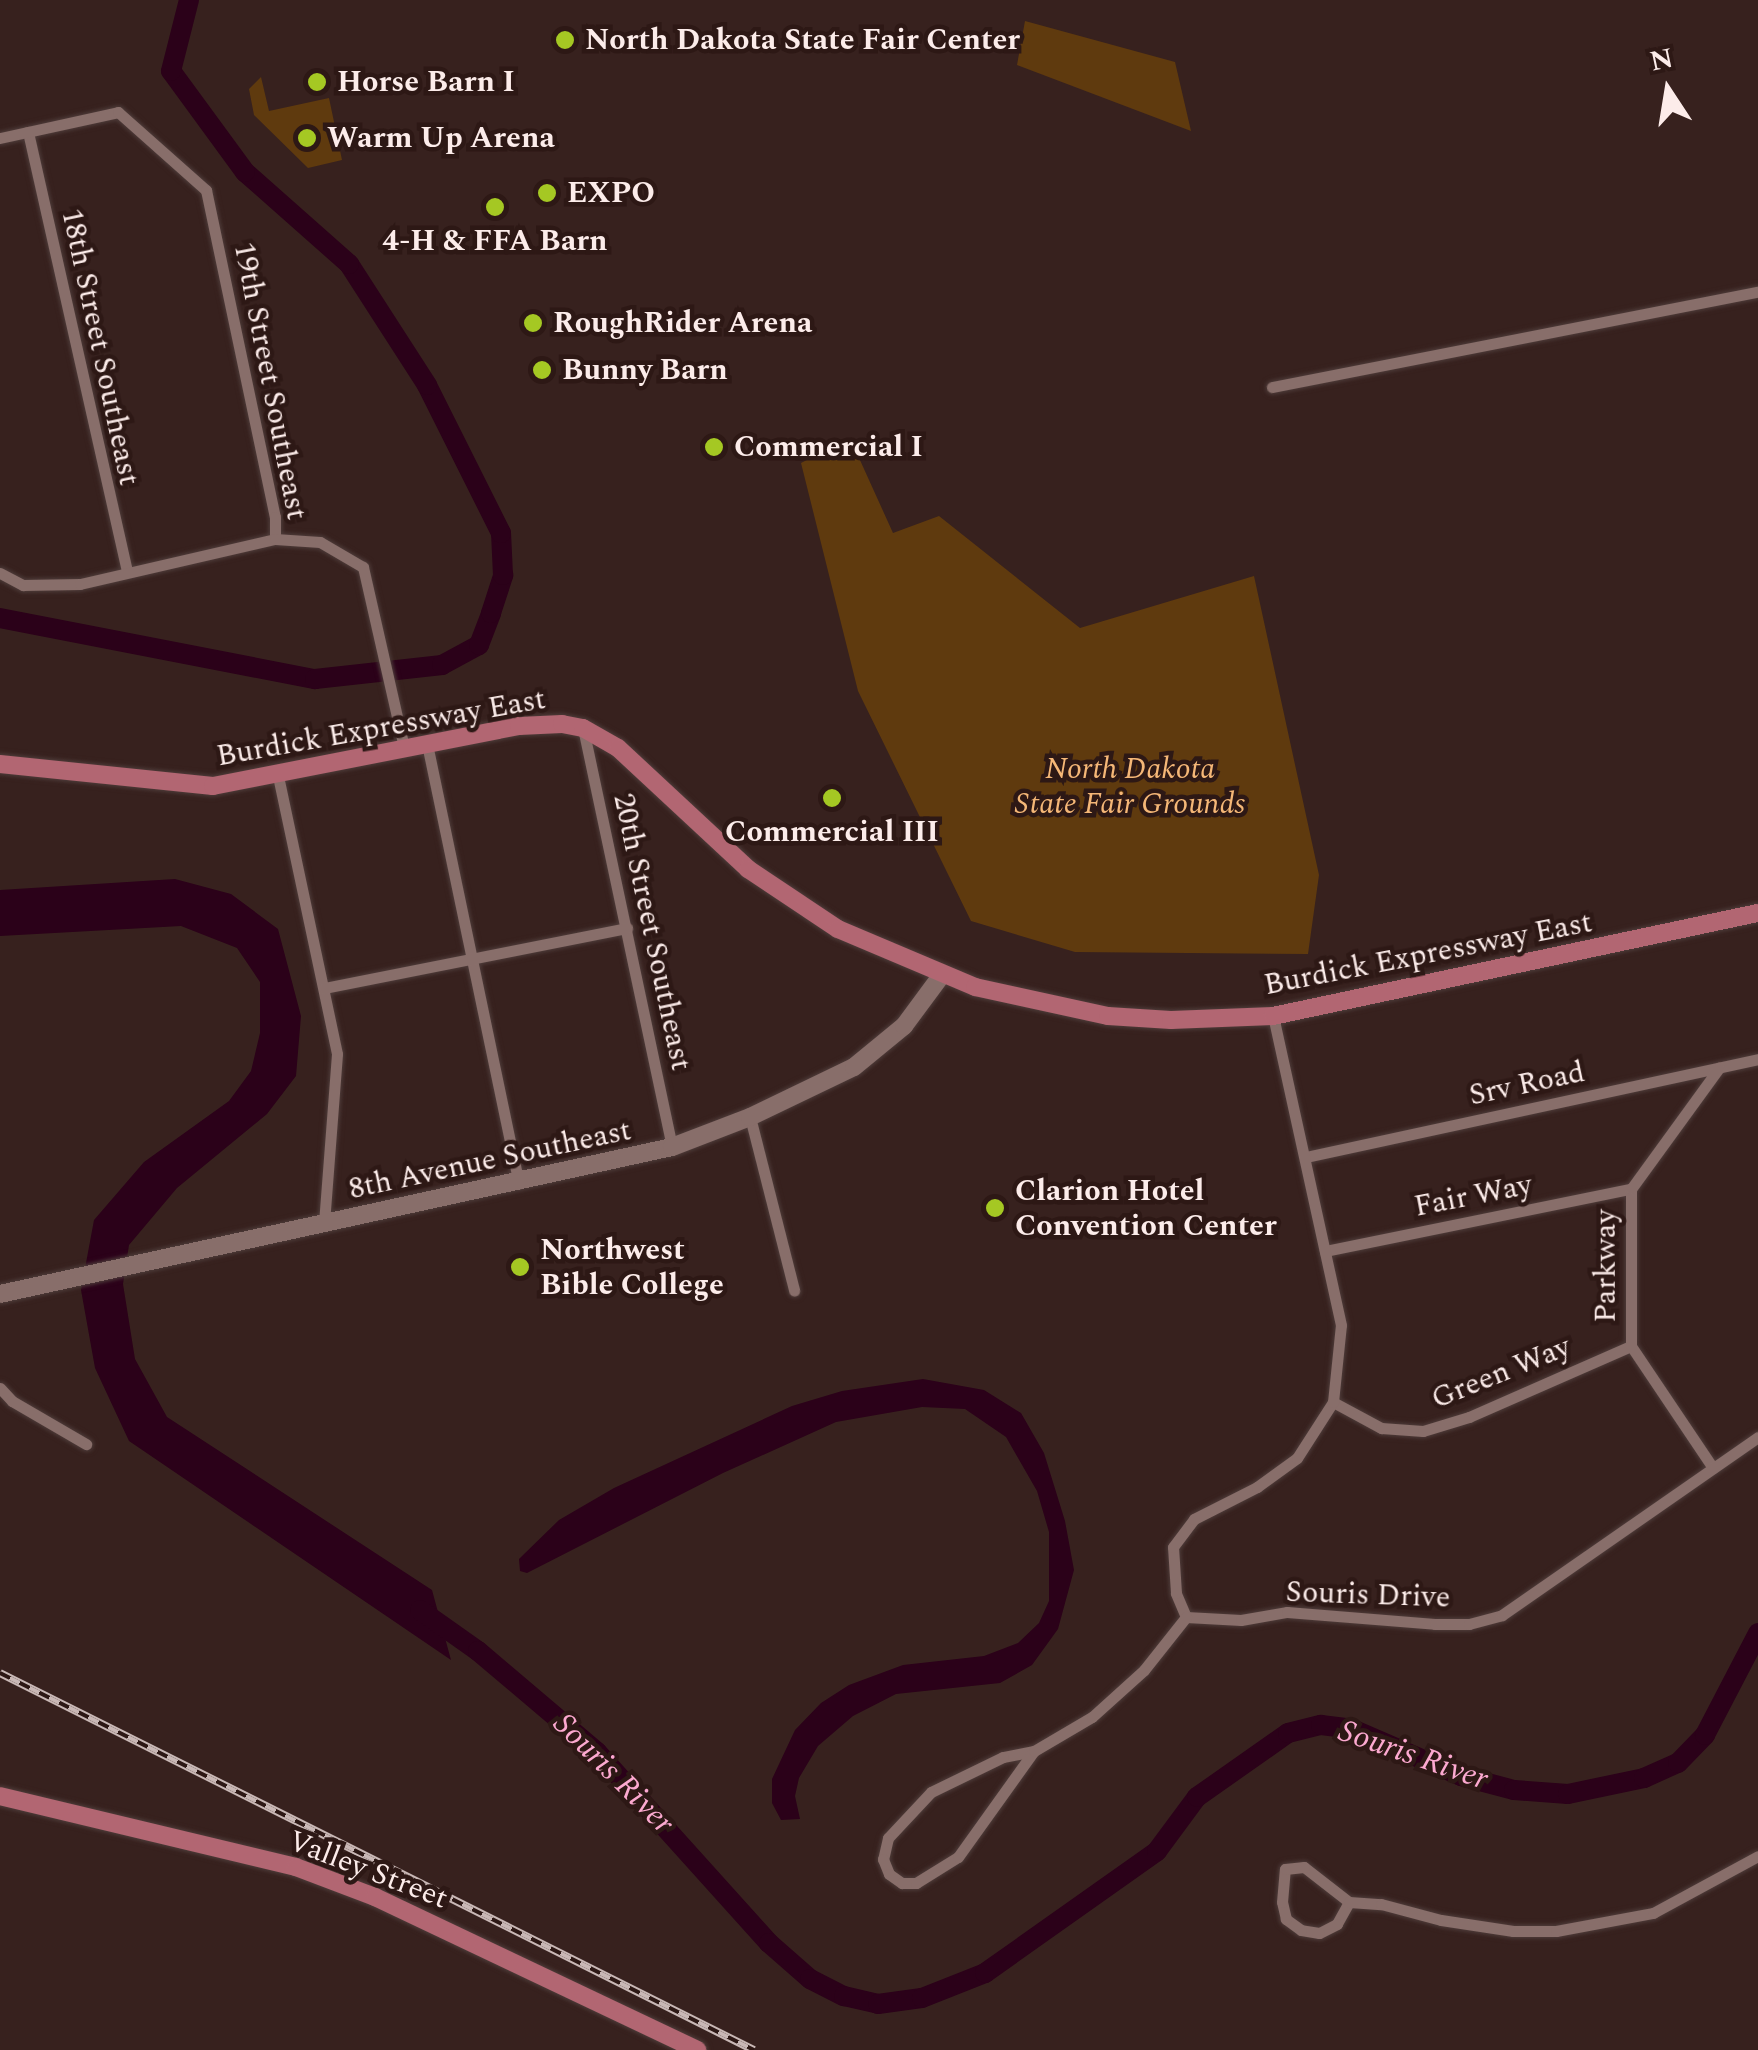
<!DOCTYPE html>
<style>
body{margin:0}
#map{position:relative;width:1758px;height:2050px;overflow:hidden;background:#37211e;font-family:Spectral,serif}
div>[style]{position:absolute}
[style*='--x']{left:calc(var(--x)*1px);top:calc(var(--y)*1px);width:calc(var(--w)*1px);rotate:calc(var(--a)*1deg)}
.green>*{inset:0;background:#5f3a0e}
.water>*{inset:0;background:#2b0119}
.river>*{height:20px;margin:-10px;padding:0 10px;transform-origin:10px;border-radius:10px;background:#2b0119}
.roads{filter:drop-shadow(0 0 2px #4e3c3a) drop-shadow(0 0 2px #4e3c3a)}
.street>*{height:11px;margin:-5.5px;padding:0 5.5px;transform-origin:5.5px;border-radius:5.5px;background:#886e6a}
.secondary>*{height:18px;margin:-9px;padding:0 9px;transform-origin:9px;border-radius:9px;background:#886e6a}
.primary>*{height:18px;margin:-9px;padding:0 9px;transform-origin:9px;border-radius:9px;background:#b26672}
.rail>*{height:8px;margin-top:-4px;transform-origin:0;background:repeating-linear-gradient(90deg,#2d1815 0 11px,#c9b8b6 0 22px);box-sizing:border-box;border-block:2px solid #c9b8b6}
.dots>*{width:28px;height:28px;translate:-50% -50%;box-sizing:border-box;border:5px solid #2d1815;border-radius:50%}
span{translate:-50% -50%;white-space:nowrap;text-align:center;line-height:1.15;-webkit-text-stroke:9px #2d1815;paint-order:stroke}
.poi-label{font-size:30px;color:#fcecea;font-weight:700}
.left{translate:0 -50%;text-align:left}
.street-label{font-size:30px;color:#fcecea}
.park-label{font-size:30px;color:#f5b777;font-style:italic}
.water-label{font-size:32px;color:#fca9d0;font-style:italic}
.north{position:absolute;left:1618px;top:40px;width:100px;height:100px;-webkit-text-stroke:8px #2d1815;paint-order:stroke;rotate:348deg;font-size:28px;font-weight:700;line-height:40px;text-align:center;color:#fcecea}
.north::after{content:'';display:block;margin:auto;width:35px;height:45px;background:#fcecea;clip-path:polygon(50% 0,100% 100%,50% 72%,0 100%)}
</style>
<div id="map">
<div class="green">
<i style="clip-path:polygon(1025px 21px,1175px 62px,1191px 131px,1017px 65px)"></i>
<i style="clip-path:polygon(261px 77px,269px 111px,329px 98px,342px 160px,308px 168px,254px 115px,249px 89px)"></i>
<i style="clip-path:polygon(850px 438px,893px 533px,939px 516px,1080px 628px,1254px 576px,1319px 875px,1308px 954px,1075px 952px,971px 921px,858px 691px,801px 463px)"></i>
</div>
<div class="water">
<i style="clip-path:polygon(175px 879px,231px 894px,278px 929px,301px 1016px,296px 1076px,267px 1114px,177px 1188px,129px 1245px,123px 1284px,135px 1359px,167px 1417px,432px 1590px,451px 1660px,129px 1441px,95px 1368px,81px 1290px,94px 1220px,144px 1162px,229px 1101px,251px 1071px,260px 1033px,260px 982px,237px 948px,181px 926px,0 936px,0 890px)"></i>
<i style="clip-path:polygon(923px 1379px,984px 1390px,1021px 1413px,1044px 1453px,1065px 1521px,1074px 1570px,1058px 1629px,1032px 1665px,1000px 1683px,896px 1694px,853px 1716px,818px 1746px,799px 1778px,795px 1796px,800px 1819px,781px 1820px,772px 1803px,772px 1779px,795px 1730px,821px 1703px,849px 1685px,903px 1665px,984px 1656px,1018px 1643px,1039px 1623px,1049px 1601px,1049px 1532px,1037px 1491px,1006px 1437px,965px 1409px,922px 1407px,836px 1422px,723px 1473px,527px 1573px,520px 1571px,519px 1559px,559px 1520px,614px 1488px,792px 1406px,842px 1391px)"></i>
</div>
<div class="river">
<i style="--x:0;--y:618;--w:321;--a:11"></i>
<i style="--x:315;--y:679;--w:128;--a:-6.3"></i>
<i style="--x:442;--y:665;--w:42;--a:-28.4"></i>
<i style="--x:479;--y:645;--w:34;--a:-69"></i>
<i style="--x:491;--y:613;--w:40;--a:-72"></i>
<i style="--x:503;--y:575;--w:42;--a:-92.7"></i>
<i style="--x:501;--y:533;--w:165;--a:-116.6"></i>
<i style="--x:427;--y:385;--w:144;--a:-122.8"></i>
<i style="--x:349;--y:264;--w:139;--a:-138.5"></i>
<i style="--x:245;--y:172;--w:125;--a:-126.2"></i>
<i style="--x:171;--y:71;--w:73;--a:-75.8"></i>
<i style="--x:420;--y:1610;--w:71;--a:35.3"></i>
<i style="--x:478;--y:1651;--w:156;--a:40.3"></i>
<i style="--x:597;--y:1752;--w:257;--a:48"></i>
<i style="--x:769;--y:1943;--w:55;--a:41.3"></i>
<i style="--x:810;--y:1979;--w:38;--a:27"></i>
<i style="--x:844;--y:1996;--w:35;--a:13"></i>
<i style="--x:878;--y:2004;--w:44;--a:-7.8"></i>
<i style="--x:922;--y:1998;--w:68;--a:-21.6"></i>
<i style="--x:985;--y:1973;--w:211;--a:-35.3"></i>
<i style="--x:1157;--y:1851;--w:67;--a:-53.5"></i>
<i style="--x:1197;--y:1797;--w:111;--a:-35.1"></i>
<i style="--x:1288;--y:1733;--w:34;--a:-14"></i>
<i style="--x:1321;--y:1725;--w:31;--a:7"></i>
<i style="--x:1352;--y:1729;--w:119;--a:23.3"></i>
<i style="--x:1461;--y:1776;--w:55;--a:14.8"></i>
<i style="--x:1514;--y:1790;--w:54;--a:4.2"></i>
<i style="--x:1568;--y:1794;--w:78;--a:-11.9"></i>
<i style="--x:1644;--y:1778;--w:37;--a:-24"></i>
<i style="--x:1678;--y:1763;--w:39;--a:-46"></i>
<i style="--x:1705;--y:1735;--w:115;--a:-62.5"></i>
</div>
<div class="roads">
<div class="street">
<i style="--x:28;--y:132;--w:451;--a:77.3"></i>
<i style="--x:0;--y:138;--w:121;--a:-12.4"></i>
<i style="--x:118;--y:112;--w:118;--a:41.6"></i>
<i style="--x:206;--y:190;--w:334;--a:78.1"></i>
<i style="--x:275;--y:517;--w:22;--a:90"></i>
<i style="--x:1272;--y:387;--w:495;--a:-11.1"></i>
<i style="--x:0;--y:573;--w:26;--a:28"></i>
<i style="--x:23;--y:585;--w:57;--a:-1"></i>
<i style="--x:80;--y:584;--w:200;--a:-13"></i>
<i style="--x:275;--y:539;--w:45;--a:3.8"></i>
<i style="--x:320;--y:542;--w:50;--a:30.2"></i>
<i style="--x:363;--y:567;--w:186;--a:77.2"></i>
<i style="--x:583;--y:728;--w:428;--a:78"></i>
<i style="--x:427;--y:744;--w:449;--a:78.2"></i>
<i style="--x:278;--y:776;--w:284;--a:78"></i>
<i style="--x:337;--y:1054;--w:170;--a:94.4"></i>
<i style="--x:324;--y:988;--w:309;--a:-11.2"></i>
<i style="--x:750;--y:1117;--w:179;--a:75.7"></i>
<i style="--x:1306;--y:1157;--w:463;--a:-12.2"></i>
<i style="--x:1325;--y:1251;--w:312;--a:-11.5"></i>
<i style="--x:0;--y:1388;--w:18;--a:47"></i>
<i style="--x:12;--y:1401;--w:86;--a:30.2"></i>
<i style="--x:1333;--y:1402;--w:55;--a:28.4"></i>
<i style="--x:1381;--y:1428;--w:42;--a:4.1"></i>
<i style="--x:1423;--y:1431;--w:48;--a:-16.9"></i>
<i style="--x:1469;--y:1417;--w:177;--a:-23.7"></i>
<i style="--x:1713;--y:1468;--w:147;--a:-123.9"></i>
<i style="--x:1631;--y:1346;--w:157;--a:-90"></i>
<i style="--x:1631;--y:1189;--w:150;--a:-54"></i>
<i style="--x:1186;--y:1617;--w:26;--a:-113"></i>
<i style="--x:1176;--y:1593;--w:46;--a:-93.7"></i>
<i style="--x:1173;--y:1547;--w:35;--a:-53"></i>
<i style="--x:1194;--y:1519;--w:71;--a:-26.9"></i>
<i style="--x:1257;--y:1487;--w:49;--a:-35.9"></i>
<i style="--x:1297;--y:1458;--w:67;--a:-57.3"></i>
<i style="--x:1333;--y:1402;--w:77;--a:-84.1"></i>
<i style="--x:1341;--y:1325;--w:316;--a:-102.4"></i>
<i style="--x:1186;--y:1617;--w:55;--a:3.1"></i>
<i style="--x:1241;--y:1620;--w:47;--a:-9.9"></i>
<i style="--x:1287;--y:1612;--w:148;--a:4.6"></i>
<i style="--x:1435;--y:1624;--w:34;--a:0"></i>
<i style="--x:1469;--y:1624;--w:34;--a:-15"></i>
<i style="--x:1502;--y:1615;--w:312;--a:-34.8"></i>
<i style="--x:1034;--y:1751;--w:32;--a:169"></i>
<i style="--x:1003;--y:1757;--w:80;--a:154.1"></i>
<i style="--x:931;--y:1792;--w:63;--a:133.1"></i>
<i style="--x:888;--y:1838;--w:22;--a:103"></i>
<i style="--x:883;--y:1859;--w:16;--a:68"></i>
<i style="--x:889;--y:1874;--w:16;--a:35"></i>
<i style="--x:902;--y:1883;--w:14;--a:0"></i>
<i style="--x:916;--y:1883;--w:49;--a:-31.8"></i>
<i style="--x:958;--y:1857;--w:130;--a:-54.4"></i>
<i style="--x:1034;--y:1751;--w:67;--a:-30.4"></i>
<i style="--x:1092;--y:1717;--w:70;--a:-42.1"></i>
<i style="--x:1144;--y:1670;--w:68;--a:-51.6"></i>
<i style="--x:1304;--y:1867;--w:57;--a:37.9"></i>
<i style="--x:1349;--y:1902;--w:25;--a:119"></i>
<i style="--x:1337;--y:1924;--w:20;--a:153"></i>
<i style="--x:1319;--y:1933;--w:18;--a:-171"></i>
<i style="--x:1301;--y:1930;--w:19;--a:-144"></i>
<i style="--x:1286;--y:1919;--w:17;--a:-103"></i>
<i style="--x:1282;--y:1902;--w:33;--a:-85"></i>
<i style="--x:1285;--y:1869;--w:19;--a:-6"></i>
<i style="--x:1349;--y:1902;--w:32;--a:4"></i>
<i style="--x:1381;--y:1904;--w:62;--a:14.9"></i>
<i style="--x:1441;--y:1920;--w:73;--a:8.7"></i>
<i style="--x:1513;--y:1931;--w:43;--a:0"></i>
<i style="--x:1556;--y:1931;--w:99;--a:-10.5"></i>
<i style="--x:1653;--y:1913;--w:119;--a:-28.5"></i>
</div>
<div class="secondary">
<i style="--x:0;--y:1294;--w:688;--a:-12.34"></i>
<i style="--x:672;--y:1147;--w:84;--a:-21"></i>
<i style="--x:750;--y:1117;--w:115;--a:-25.7"></i>
<i style="--x:854;--y:1067;--w:65;--a:-39.4"></i>
<i style="--x:904;--y:1026;--w:62;--a:-53.5"></i>
</div>
<div class="primary">
<i style="--x:0;--y:764;--w:214;--a:5.9"></i>
<i style="--x:213;--y:786;--w:312;--a:-11.1"></i>
<i style="--x:519;--y:726;--w:43;--a:-2.7"></i>
<i style="--x:562;--y:724;--w:21;--a:11"></i>
<i style="--x:583;--y:728;--w:40;--a:29.7"></i>
<i style="--x:618;--y:748;--w:178;--a:42.9"></i>
<i style="--x:748;--y:869;--w:108;--a:33.7"></i>
<i style="--x:838;--y:929;--w:149;--a:22.9"></i>
<i style="--x:975;--y:987;--w:136;--a:12.3"></i>
<i style="--x:1108;--y:1016;--w:63;--a:3.6"></i>
<i style="--x:1171;--y:1020;--w:102;--a:-2.2"></i>
<i style="--x:1273;--y:1016;--w:496;--a:-12"></i>
<i style="--x:0;--y:1796;--w:304;--a:13.5"></i>
<i style="--x:296;--y:1867;--w:85;--a:20.8"></i>
<i style="--x:375;--y:1897;--w:357;--a:25.4"></i>
</div>
</div>
<div class="rail">
<i style="--x:0;--y:1673;--w:843;--a:26.57"></i>
</div>
<div class="dots">
<i style="left:565px;top:40px;background:#a5c823"></i>
<i style="left:317px;top:82px;background:#a5c823"></i>
<i style="left:307px;top:138px;background:#a5c823"></i>
<i style="left:547px;top:193px;background:#a5c823"></i>
<i style="left:495px;top:207px;background:#a5c823"></i>
<i style="left:533px;top:323px;background:#a5c823"></i>
<i style="left:542px;top:370px;background:#a5c823"></i>
<i style="left:714px;top:447px;background:#a5c823"></i>
<i style="left:832px;top:798px;background:#a5c823"></i>
<i style="left:995px;top:1208px;background:#a5c823"></i>
<i style="left:520px;top:1267px;background:#a5c823"></i>
</div>
<div class="poi-label">
<span class="left" style="left:585px;top:40px">North Dakota State Fair Center</span>
<span class="left" style="left:337px;top:82px">Horse Barn I</span>
<span class="left" style="left:327px;top:138px">Warm Up Arena</span>
<span class="left" style="left:567px;top:193px">EXPO</span>
<span style="left:495px;top:241px">4-H &amp; FFA Barn</span>
<span class="left" style="left:553px;top:323px">RoughRider Arena</span>
<span class="left" style="left:562px;top:370px">Bunny Barn</span>
<span class="left" style="left:734px;top:447px">Commercial I</span>
<span style="left:832px;top:832px">Commercial III</span>
<span class="left" style="left:1015px;top:1208px">Clarion Hotel<br>Convention Center</span>
<span class="left" style="left:540px;top:1267px">Northwest<br>Bible College</span>
</div>
<div class="street-label">
<span style="left:100px;top:347px;rotate:78deg">18th Street Southeast</span>
<span style="left:270px;top:381px;rotate:79deg">19th Street Southeast</span>
<span style="left:381px;top:728px;rotate:-10deg">Burdick Expressway East</span>
<span style="left:652px;top:932px;rotate:78deg">20th Street Southeast</span>
<span style="left:1428px;top:954px;rotate:-11deg">Burdick Expressway East</span>
<span style="left:1527px;top:1084px;rotate:-12deg">Srv Road</span>
<span style="left:490px;top:1160px;rotate:-12deg">8th Avenue Southeast</span>
<span style="left:1473px;top:1196px;rotate:-11deg">Fair Way</span>
<span style="left:1606px;top:1266px;rotate:-90deg">Parkway</span>
<span style="left:1501px;top:1373px;rotate:-22deg">Green Way</span>
<span style="left:1368px;top:1595px;rotate:2deg">Souris Drive</span>
<span style="left:368px;top:1870px;rotate:21deg">Valley Street</span>
</div>
<div class="park-label">
<span style="left:1130px;top:786px">North Dakota<br>State Fair Grounds</span>
</div>
<div class="water-label">
<span style="left:1413px;top:1756px;rotate:19deg">Souris River</span>
<span style="left:613px;top:1774px;rotate:45deg">Souris River</span>
</div>
<div class="north">N</div>
</div>
